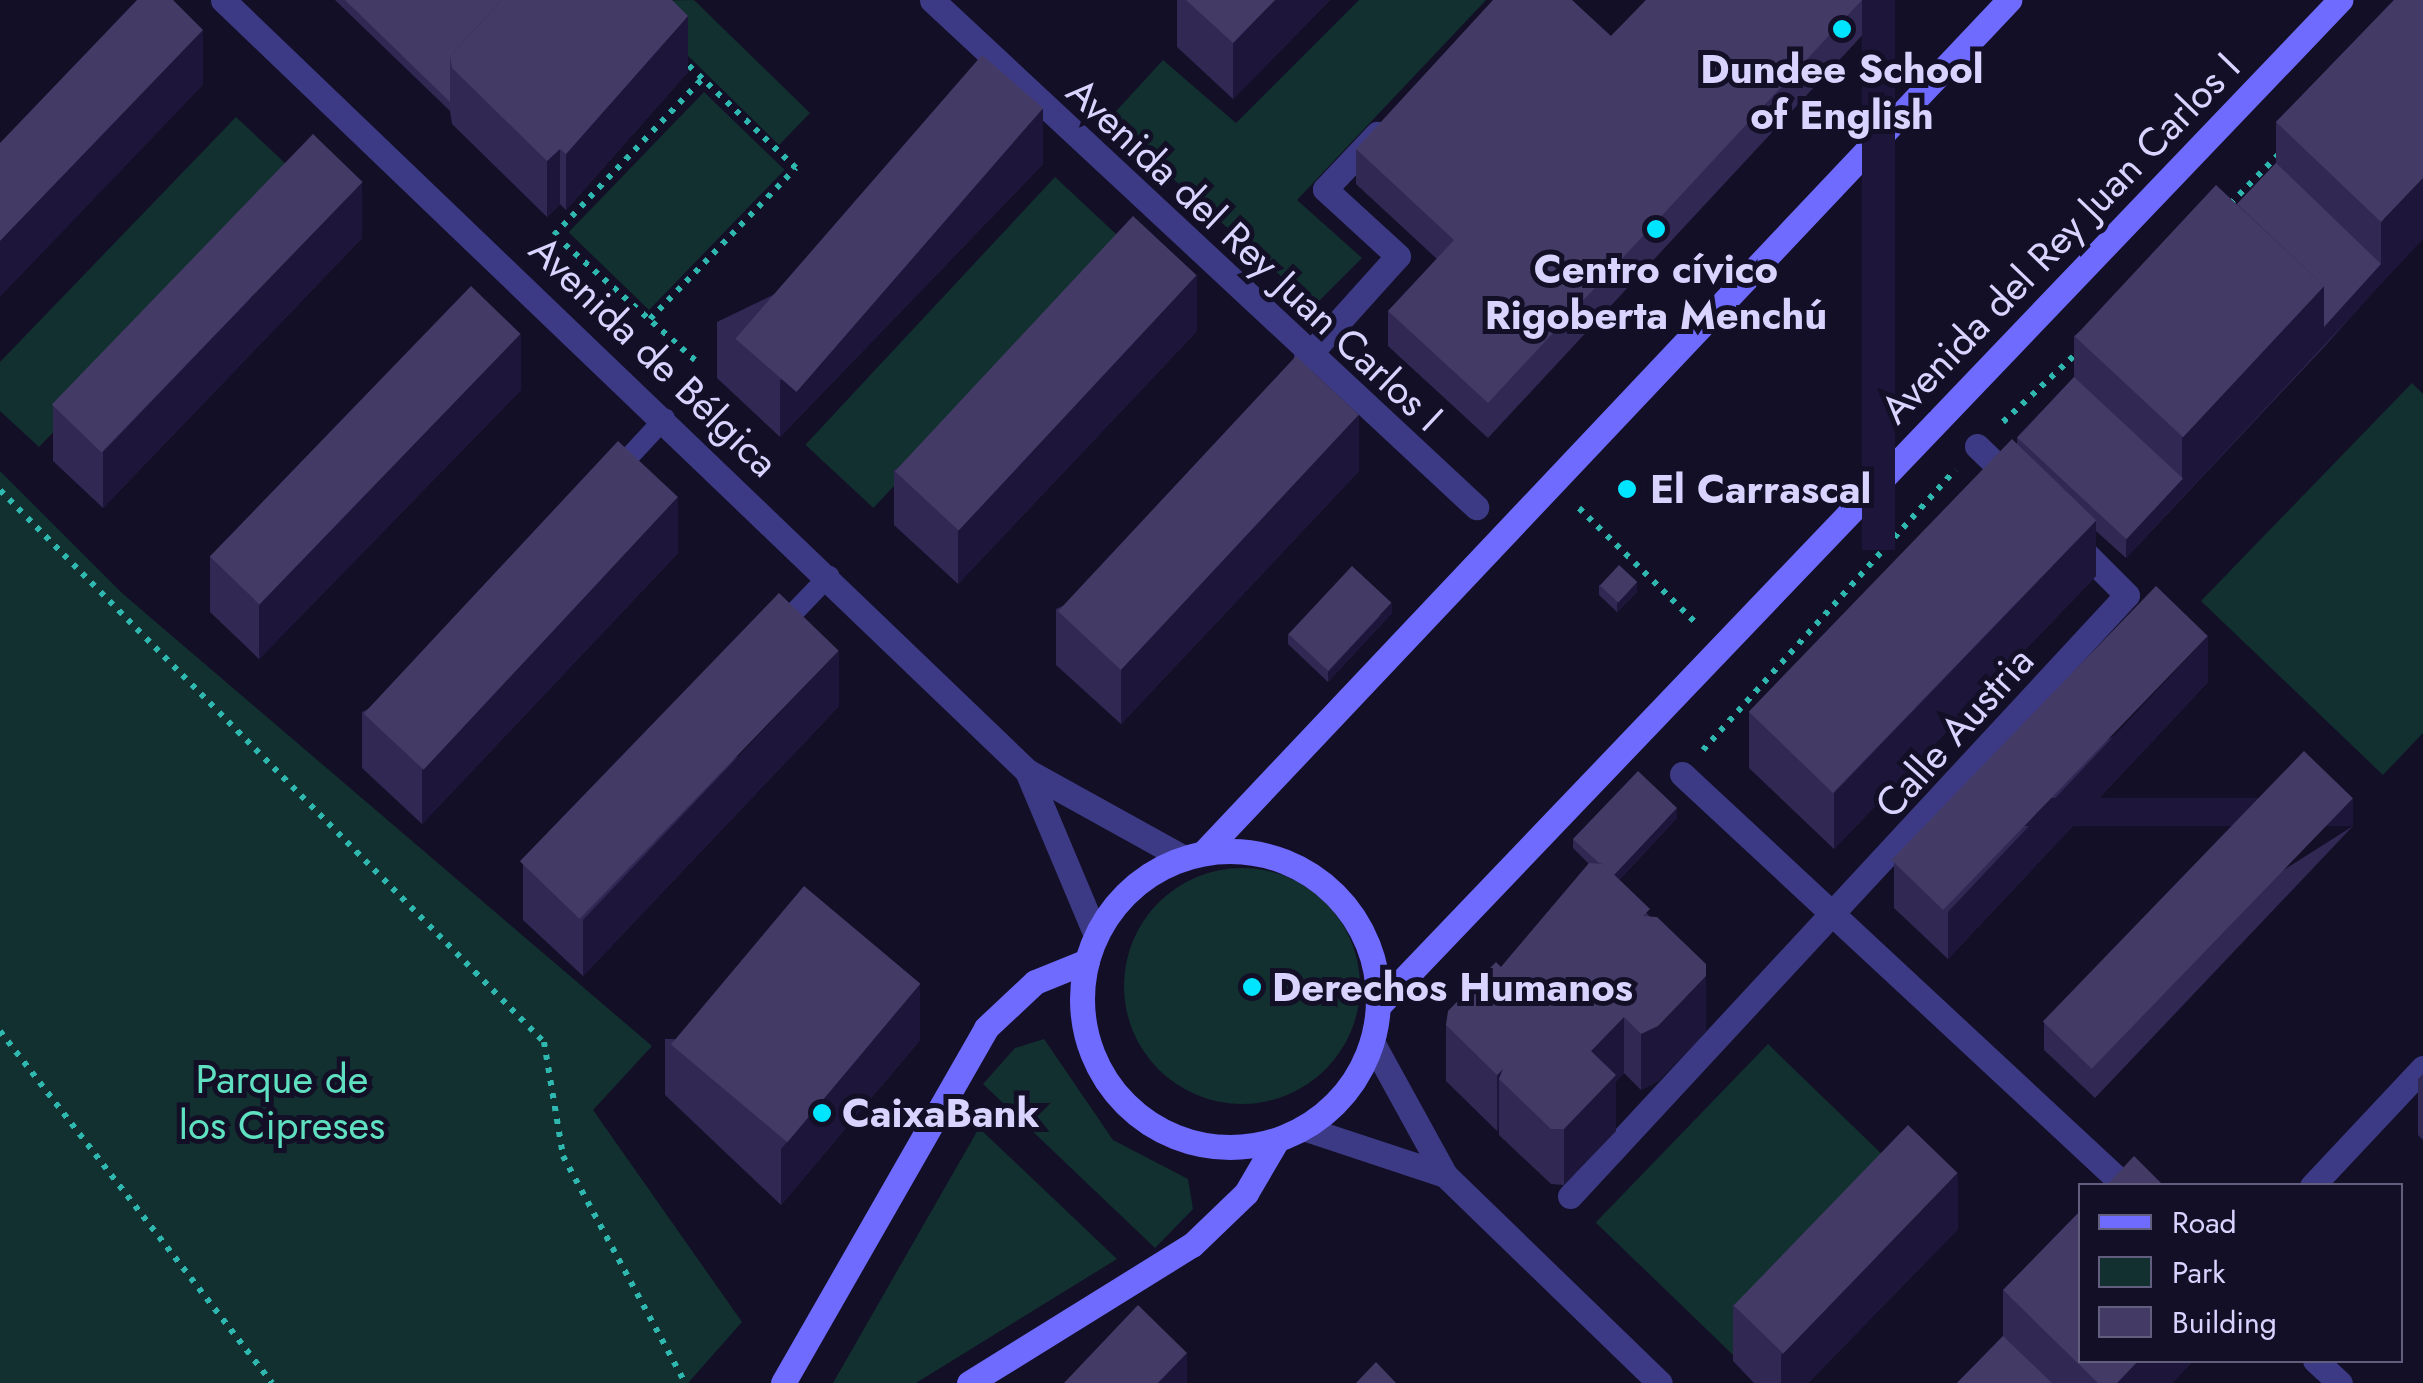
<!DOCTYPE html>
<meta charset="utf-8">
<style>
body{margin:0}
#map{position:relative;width:2423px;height:1383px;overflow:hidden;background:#130f26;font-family:Jost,sans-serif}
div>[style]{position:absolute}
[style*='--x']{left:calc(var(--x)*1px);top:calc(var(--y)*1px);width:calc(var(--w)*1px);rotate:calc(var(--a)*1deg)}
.green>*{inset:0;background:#12302f;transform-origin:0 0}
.round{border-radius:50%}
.path>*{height:6px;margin-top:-3px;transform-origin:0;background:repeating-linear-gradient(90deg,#2fb8b0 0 5px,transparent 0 13px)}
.service>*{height:20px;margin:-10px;padding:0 10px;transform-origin:10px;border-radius:10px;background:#3d3a85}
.pedestrian>*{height:25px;margin:-12.5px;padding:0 12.5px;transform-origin:12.5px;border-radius:12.5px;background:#3d3a85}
.minor>*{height:25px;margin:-12.5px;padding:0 12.5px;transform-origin:12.5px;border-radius:12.5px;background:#3d3a85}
.secondary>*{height:25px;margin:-12.5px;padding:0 12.5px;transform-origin:12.5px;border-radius:12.5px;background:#6f6bff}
.secondary>.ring{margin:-12.5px;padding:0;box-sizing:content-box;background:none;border:25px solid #6f6bff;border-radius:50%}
.wall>*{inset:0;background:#312854}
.shaded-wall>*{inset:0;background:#1d163a;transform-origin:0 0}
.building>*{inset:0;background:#433a66;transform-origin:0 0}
.dots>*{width:28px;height:28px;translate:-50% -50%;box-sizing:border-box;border:5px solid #130f26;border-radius:50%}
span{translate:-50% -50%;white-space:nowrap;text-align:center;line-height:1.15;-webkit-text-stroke:10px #130f26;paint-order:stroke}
.poi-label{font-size:40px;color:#d9d4ff;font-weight:700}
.left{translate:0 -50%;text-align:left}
.street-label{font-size:40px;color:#d9d4ff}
.park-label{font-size:40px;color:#5fe0c0}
.legend{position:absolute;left:2078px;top:1183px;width:325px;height:180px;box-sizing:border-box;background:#130f26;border:2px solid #625e7d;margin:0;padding:12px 18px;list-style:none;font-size:30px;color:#d9d4ff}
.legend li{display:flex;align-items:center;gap:20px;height:50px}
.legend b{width:50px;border:2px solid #625e7d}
</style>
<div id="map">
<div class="green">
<i style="clip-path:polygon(694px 0,810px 113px,779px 145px,632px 1px)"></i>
<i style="clip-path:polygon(1359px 0,1486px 0,1297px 200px,1362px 258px,1314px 306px,1108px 120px,1163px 60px,1236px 123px)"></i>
<i style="left:704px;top:92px;width:112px;height:195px;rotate:44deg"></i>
<i style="clip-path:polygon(236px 117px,301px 178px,39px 447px,0 411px,0 362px)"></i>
<i style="left:1055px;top:177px;width:93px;height:366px;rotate:43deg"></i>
<i style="clip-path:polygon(2412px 383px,2423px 394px,2423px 733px,2383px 775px,2201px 601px)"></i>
<i style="clip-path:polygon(0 471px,123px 594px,652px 1046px,593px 1110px,742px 1322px,688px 1383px,0 1383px)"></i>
<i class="round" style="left:1124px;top:868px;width:236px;height:236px"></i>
<i style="clip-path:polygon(1044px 1039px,1113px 1140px,1188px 1179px,1193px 1209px,1155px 1248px,983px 1084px,1015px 1048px)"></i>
<i style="left:1768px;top:1044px;width:196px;height:248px;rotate:44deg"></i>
<i style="clip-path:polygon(979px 1128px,1117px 1259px,916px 1383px,833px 1383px)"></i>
</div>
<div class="path">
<i style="--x:2230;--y:204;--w:73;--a:-45.6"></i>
<i style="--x:650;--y:319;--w:210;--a:-46"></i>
<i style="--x:796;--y:168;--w:158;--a:-136.3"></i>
<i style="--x:695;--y:360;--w:188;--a:-138.4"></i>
<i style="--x:554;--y:235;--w:216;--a:-46.5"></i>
<i style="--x:2003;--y:422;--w:103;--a:-43"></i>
<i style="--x:0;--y:490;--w:775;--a:45.42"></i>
<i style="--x:544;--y:1042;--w:116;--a:80.5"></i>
<i style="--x:563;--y:1156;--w:258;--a:61.7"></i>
<i style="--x:1579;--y:508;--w:167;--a:44.5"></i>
<i style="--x:1703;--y:750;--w:377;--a:-48"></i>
<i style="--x:0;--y:1031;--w:445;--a:52.3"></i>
</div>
<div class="service">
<i style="--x:616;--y:471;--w:72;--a:-47.2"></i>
<i style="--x:778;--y:629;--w:74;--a:-46.1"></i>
</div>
<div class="pedestrian">
<i style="--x:932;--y:0;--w:744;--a:42.98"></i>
<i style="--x:1306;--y:358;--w:137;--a:-48"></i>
<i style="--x:1398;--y:256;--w:99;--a:-137.5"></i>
<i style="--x:1325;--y:189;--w:76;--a:-46.6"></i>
<i style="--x:1977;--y:446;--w:52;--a:44.2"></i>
<i style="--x:1682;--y:774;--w:605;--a:42.92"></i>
<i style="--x:2312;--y:1186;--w:162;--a:-46.8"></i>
<i style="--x:1570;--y:1196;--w:819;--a:-47.18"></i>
<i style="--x:2127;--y:595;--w:75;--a:-135"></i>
<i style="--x:2315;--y:1360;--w:34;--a:43"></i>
</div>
<div class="minor">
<i style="--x:223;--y:0;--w:1114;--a:43.8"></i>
<i style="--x:1027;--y:771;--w:179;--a:29"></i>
<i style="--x:1027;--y:771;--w:178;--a:67.2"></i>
<i style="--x:1372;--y:1042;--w:152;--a:61.2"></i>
<i style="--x:1445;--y:1175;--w:299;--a:44.1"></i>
<i style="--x:1303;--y:1128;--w:150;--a:18.3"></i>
</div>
<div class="secondary">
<i class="ring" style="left:1082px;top:851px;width:271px;height:271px"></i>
<i style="--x:1203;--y:853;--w:1174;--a:-46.62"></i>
<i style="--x:1379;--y:1005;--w:1391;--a:-46.28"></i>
<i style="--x:783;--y:1383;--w:409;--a:-60.2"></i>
<i style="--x:986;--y:1028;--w:67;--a:-43.2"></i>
<i style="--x:1035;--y:982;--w:56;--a:-22"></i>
<i style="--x:969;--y:1383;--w:262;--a:-31.8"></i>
<i style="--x:1192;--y:1245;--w:75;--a:-43.9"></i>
<i style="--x:1246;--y:1193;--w:61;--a:-59.7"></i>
</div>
<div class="wall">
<i style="clip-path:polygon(335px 0,672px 0,688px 72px,566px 210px,560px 204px,547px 217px,452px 124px,450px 111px)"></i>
<i style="clip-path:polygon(1177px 0,1330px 0,1233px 99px,1177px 47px)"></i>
<i style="clip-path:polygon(1646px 0,1895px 0,1488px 438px,1388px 346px,1388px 311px,1437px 259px,1356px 184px,1356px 149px,1611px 36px)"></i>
<i style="clip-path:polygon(2394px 0,2381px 283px,2324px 347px,2126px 558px,2096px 531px,2096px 576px,1834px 849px,1749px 768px,1749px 712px,2017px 444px,2017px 437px,2074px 377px,2074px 336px,2237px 204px,2276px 163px,2276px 122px)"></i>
<i style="clip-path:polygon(1043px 164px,780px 437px,717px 378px,717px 322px)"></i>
<i style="clip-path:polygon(362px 238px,103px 508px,53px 461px,53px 405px)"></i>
<i style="clip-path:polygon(1197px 331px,958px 584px,894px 525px,894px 470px)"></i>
<i style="clip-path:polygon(521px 390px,259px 659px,210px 612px,210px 556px)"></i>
<i style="clip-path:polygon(1359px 471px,1121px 724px,1056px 665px,1056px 609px)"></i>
<i style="clip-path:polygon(678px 553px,422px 824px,362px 768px,362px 712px)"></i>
<i style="clip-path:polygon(1599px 585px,1637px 592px,1617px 612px,1599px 595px)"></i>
<i style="clip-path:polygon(1392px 613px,1328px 682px,1288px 644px,1288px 634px)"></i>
<i style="clip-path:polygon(2208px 682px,1948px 959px,1894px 908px,1894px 862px)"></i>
<i style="clip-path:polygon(839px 706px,583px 976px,523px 920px,523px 864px)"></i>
<i style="clip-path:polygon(1677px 818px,1619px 880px,1650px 917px,1706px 1032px,1658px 1081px,1641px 1090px,1624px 1073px,1616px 1081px,1616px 1131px,1564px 1185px,1551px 1184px,1499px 1135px,1499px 1128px,1497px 1131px,1446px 1081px,1446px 1025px,1501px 967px,1589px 864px,1573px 848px,1573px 839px)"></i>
<i style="clip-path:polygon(2353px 826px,2095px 1098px,2044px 1050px,2044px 1022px)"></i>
<i style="clip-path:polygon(665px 1039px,920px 1040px,781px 1205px,665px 1095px)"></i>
<i style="clip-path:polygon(2423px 1074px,2423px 1140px,2418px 1135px,2418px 1079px)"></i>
<i style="clip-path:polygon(1958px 1229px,1808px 1383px,1754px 1383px,1733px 1361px,1733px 1305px)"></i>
<i style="clip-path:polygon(2003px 1290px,2080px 1360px,2194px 1360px,2172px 1383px,1957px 1383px,2003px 1336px)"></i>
</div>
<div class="shaded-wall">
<i style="clip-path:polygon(1275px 0,1330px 0,1233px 99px,1233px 43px)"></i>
<i style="left:1862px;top:0;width:33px;height:550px"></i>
<i style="clip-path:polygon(688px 16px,688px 72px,566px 210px,566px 154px)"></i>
<i style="clip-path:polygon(203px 30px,203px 85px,0 297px,0 241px)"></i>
<i style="clip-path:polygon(1043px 108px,1043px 164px,780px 437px,780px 381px)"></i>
<i style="clip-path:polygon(560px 149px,560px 204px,547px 217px,547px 161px)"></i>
<i style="clip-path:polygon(2423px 178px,2423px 239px,2126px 558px,2126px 539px,2182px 479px,2182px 438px,2324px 286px,2381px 264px,2381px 222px)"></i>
<i style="clip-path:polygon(362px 182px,362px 238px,103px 508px,103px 452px)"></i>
<i style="clip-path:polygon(1197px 275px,1197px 331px,958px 584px,958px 529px)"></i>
<i style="clip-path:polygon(521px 334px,521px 390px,259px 659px,259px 603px)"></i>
<i style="clip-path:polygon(1359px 415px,1359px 471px,1121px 724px,1121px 668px)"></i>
<i style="clip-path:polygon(678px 497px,678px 553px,422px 824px,422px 768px)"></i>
<i style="clip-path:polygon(2096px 521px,2096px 576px,1834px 849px,1834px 793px)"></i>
<i style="clip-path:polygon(1637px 582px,1637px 592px,1617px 612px,1617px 603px)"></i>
<i style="clip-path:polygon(1392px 603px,1392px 613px,1328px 682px,1328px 672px)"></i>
<i style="clip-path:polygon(2208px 636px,2208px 682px,1948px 959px,1948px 912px)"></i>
<i style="clip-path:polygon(839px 650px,839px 706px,583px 976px,583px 920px)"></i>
<i style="left:2353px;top:798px;width:28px;height:375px;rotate:90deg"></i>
<i style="clip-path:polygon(1677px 808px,1677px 818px,1612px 887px,1612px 877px)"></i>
<i style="clip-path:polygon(1706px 976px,1706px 1032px,1658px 1081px,1641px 1090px,1641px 1034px)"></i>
<i style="clip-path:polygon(920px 984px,920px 1040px,781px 1205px,781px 1149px)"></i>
<i style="clip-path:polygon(1624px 1017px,1624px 1073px,1616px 1081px,1616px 1131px,1564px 1185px,1564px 1129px,1591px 1051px)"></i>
<i style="clip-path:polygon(1503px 1069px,1499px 1079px,1499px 1128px,1497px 1131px,1497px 1075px)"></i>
<i style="clip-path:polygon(1958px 1173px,1958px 1229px,1808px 1383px,1781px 1383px,1781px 1355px)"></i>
<i style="clip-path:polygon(1187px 1353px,1187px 1383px,1158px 1383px)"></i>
<i style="clip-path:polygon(2139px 1360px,2194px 1360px,2172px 1383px,2117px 1383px)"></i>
</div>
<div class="building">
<i style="clip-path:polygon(137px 0,173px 0,203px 30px,0 241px,0 143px)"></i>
<i style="clip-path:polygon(345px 0,502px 0,450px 56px,450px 102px)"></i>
<i style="clip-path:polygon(502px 0,672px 0,688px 16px,566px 154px,560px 149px,547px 161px,452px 68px,450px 56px)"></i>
<i style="clip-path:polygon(1186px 0,1275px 0,1233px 43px)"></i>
<i style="clip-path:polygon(1493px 0,1572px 0,1611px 36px,1646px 0,1862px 0,1488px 403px,1388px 311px,1454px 240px,1356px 149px)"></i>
<i style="clip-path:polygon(2394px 0,2423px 0,2423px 178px,2381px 222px,2276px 122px)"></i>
<i style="left:982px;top:55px;width:81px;height:376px;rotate:41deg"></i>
<i style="left:313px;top:134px;width:69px;height:376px;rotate:44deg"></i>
<i style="clip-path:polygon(2276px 163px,2381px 264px,2324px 327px,2324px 286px,2237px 204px)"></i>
<i style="left:2216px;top:185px;width:148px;height:207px;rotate:43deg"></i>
<i style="left:1133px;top:216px;width:87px;height:349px;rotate:43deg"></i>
<i style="left:471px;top:286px;width:69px;height:376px;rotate:44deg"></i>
<i style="left:1296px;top:356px;width:86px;height:349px;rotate:43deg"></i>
<i style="left:2074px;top:377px;width:149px;height:83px;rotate:43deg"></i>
<i style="left:2012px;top:439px;width:117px;height:379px;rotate:44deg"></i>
<i style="left:618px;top:441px;width:82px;height:373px;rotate:43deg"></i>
<i style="left:1619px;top:565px;width:25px;height:28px;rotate:43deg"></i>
<i style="left:1352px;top:566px;width:54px;height:93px;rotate:43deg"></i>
<i style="left:2156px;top:586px;width:72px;height:381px;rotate:44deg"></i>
<i style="left:779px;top:593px;width:83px;height:373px;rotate:44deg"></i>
<i style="left:2304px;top:751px;width:68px;height:376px;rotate:44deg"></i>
<i style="clip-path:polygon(1638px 771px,1677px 808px,1614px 875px,1603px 864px,1599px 863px,1573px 839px)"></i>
<i style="clip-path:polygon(1589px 863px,1603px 864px,1650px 909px,1643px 916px,1657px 917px,1706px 964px,1706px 976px,1658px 1026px,1641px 1034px,1624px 1017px,1591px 1051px,1616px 1075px,1564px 1129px,1551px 1129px,1499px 1079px,1503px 1069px,1497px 1075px,1446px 1025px,1448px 1011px,1496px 962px,1501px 967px)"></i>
<i style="left:804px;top:886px;width:152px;height:207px;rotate:40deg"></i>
<i style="left:1908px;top:1125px;width:69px;height:251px;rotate:44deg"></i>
<i style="clip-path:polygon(2134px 1156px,2164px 1186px,2106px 1186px)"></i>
<i style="clip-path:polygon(2080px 1211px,2080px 1360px,2139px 1360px,2117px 1383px,2098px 1383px,2003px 1290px)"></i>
<i style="clip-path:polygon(1138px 1305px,1187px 1353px,1158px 1383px,1064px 1383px)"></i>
<i style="clip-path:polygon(2003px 1336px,2052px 1383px,1957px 1383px)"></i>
<i style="clip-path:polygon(1376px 1362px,1396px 1383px,1356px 1383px)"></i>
</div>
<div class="dots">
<i style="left:1842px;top:29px;background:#00e5ff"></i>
<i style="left:1656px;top:229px;background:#00e5ff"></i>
<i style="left:1627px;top:489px;background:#00e5ff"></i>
<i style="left:1252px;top:987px;background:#00e5ff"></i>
<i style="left:822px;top:1113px;background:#00e5ff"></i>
</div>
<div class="poi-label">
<span style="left:1842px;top:92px">Dundee School<br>of English</span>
<span style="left:1656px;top:292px">Centro cívico<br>Rigoberta Menchú</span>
<span class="left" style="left:1650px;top:489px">El Carrascal</span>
<span class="left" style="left:1272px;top:987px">Derechos Humanos</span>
<span class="left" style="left:842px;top:1113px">CaixaBank</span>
</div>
<div class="street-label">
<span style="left:2060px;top:238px;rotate:-46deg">Avenida del Rey Juan Carlos I</span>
<span style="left:1255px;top:254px;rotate:43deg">Avenida del Rey Juan Carlos I</span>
<span style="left:654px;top:356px;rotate:44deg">Avenida de Bélgica</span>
<span style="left:1954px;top:732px;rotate:-48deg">Calle Austria</span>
</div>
<div class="park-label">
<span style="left:282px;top:1102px">Parque de<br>los Cipreses</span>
</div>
<ul class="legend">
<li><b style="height:12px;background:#6f6bff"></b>Road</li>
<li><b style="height:28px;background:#12302f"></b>Park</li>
<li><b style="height:28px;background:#433a66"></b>Building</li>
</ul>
</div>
